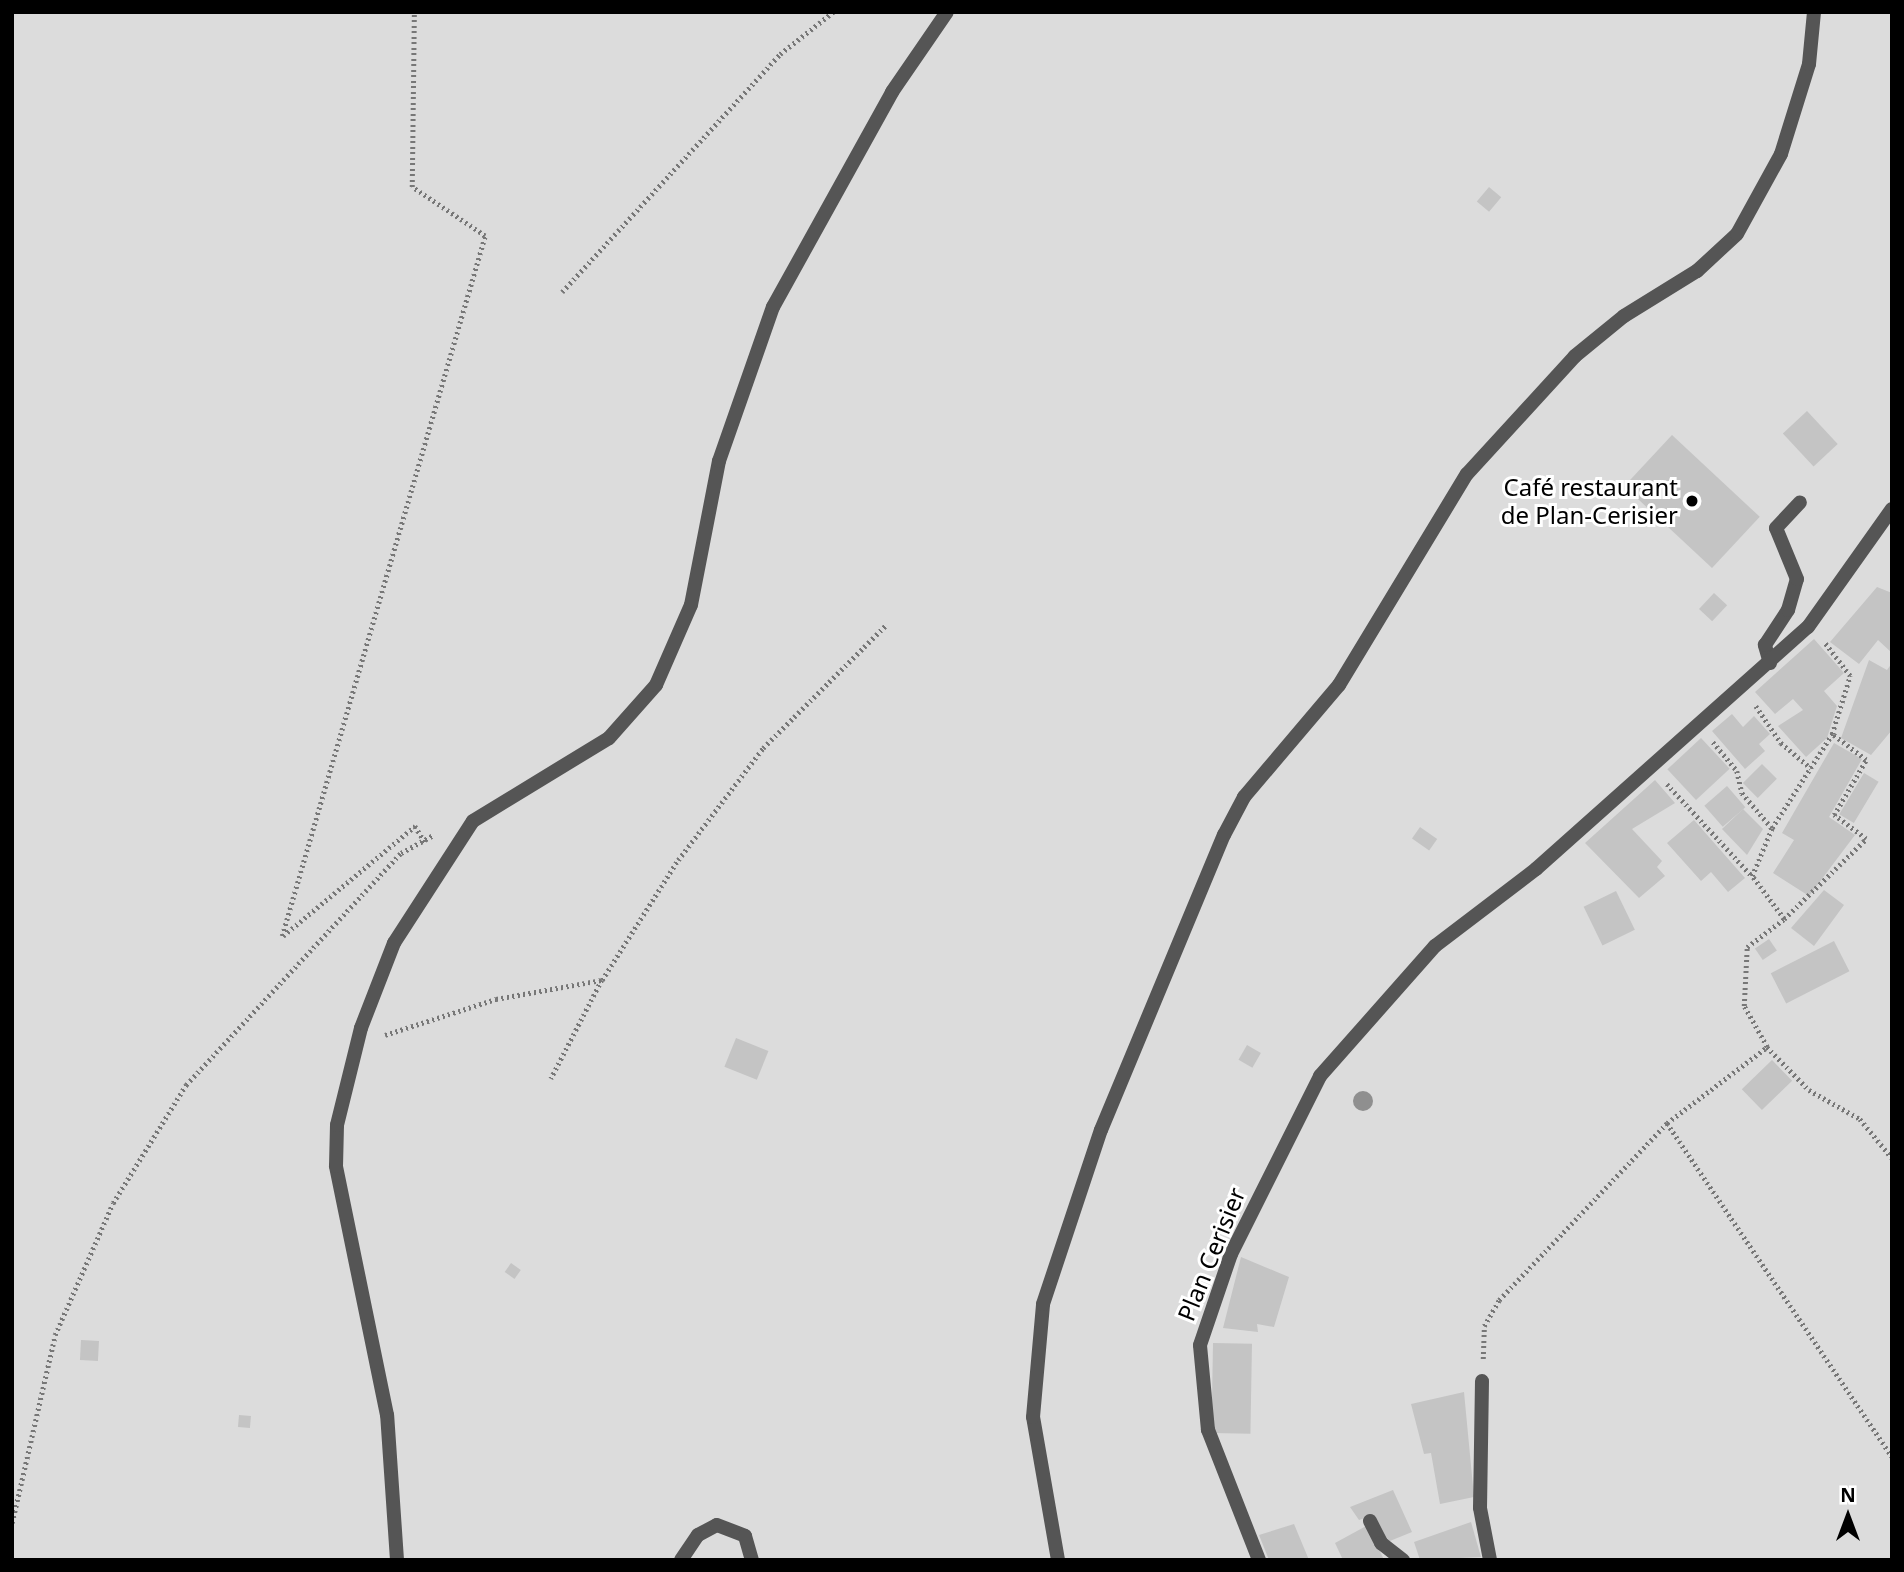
<!DOCTYPE html>
<meta charset="utf-8">
<style>
body{margin:0}
#map{position:relative;width:1904px;height:1572px;overflow:hidden;background:#fff;font-family:"Noto Sans",sans-serif}
div>[style]{position:absolute}
[style*='--x']{left:calc(var(--x)*1px);top:calc(var(--y)*1px);width:calc(var(--w)*1px);rotate:calc(var(--a)*1deg)}
.green>*{inset:0;background:#dcdcdc;transform-origin:0 0}
.building>*{inset:0;background:#c4c4c4;transform-origin:0 0}
.path>*{height:4.5px;margin-top:-2.25px;transform-origin:0;background:repeating-linear-gradient(90deg,#777 0 2px,transparent 0 5.5px)}
.lane>*{height:14px;margin:-7px;padding:0 7px;transform-origin:7px;border-radius:7px;background:#555}
.street>*{height:14px;margin:-7px;padding:0 7px;transform-origin:7px;border-radius:7px;background:#555}
.trees>*{width:20px;height:20px;margin:-10px;border-radius:50%;background:#8f8f8f}
.dots>*{width:19px;height:19px;translate:-50% -50%;box-sizing:border-box;border:4px solid #fff;border-radius:50%}
span{translate:-50% -50%;white-space:nowrap;text-align:center;line-height:1.15;-webkit-text-stroke:6px #fff;paint-order:stroke}
.poi-label{font-size:24px;color:#000}
.right{translate:-100% -50%;text-align:right}
.street-label{font-size:24px;color:#000}
.frame{position:absolute;inset:0;border:14px solid #000;pointer-events:none}
.north{position:absolute;left:1813px;top:1481px;width:70px;height:70px;-webkit-text-stroke:5px #fff;paint-order:stroke;rotate:0deg;font-size:19px;font-weight:700;line-height:28px;text-align:center;color:#000}
.north::after{content:'';display:block;margin:auto;width:24px;height:32px;background:#000;clip-path:polygon(50% 0,100% 100%,50% 72%,0 100%)}
</style>
<div id="map">
<div class="green">
<i style="left:12px;top:12px;width:1880px;height:1548px"></i>
</div>
<div class="building">
<i style="left:1489px;top:187px;width:16px;height:19px;rotate:40deg"></i>
<i style="left:1807px;top:411px;width:45px;height:33px;rotate:47deg"></i>
<i style="left:1672px;top:435px;width:120px;height:70px;rotate:43deg"></i>
<i style="clip-path:polygon(1877px 587px,1892px 593px,1892px 653px,1878px 640px,1859px 664px,1830px 642px)"></i>
<i style="left:1714px;top:593px;width:18px;height:22px;rotate:43deg"></i>
<i style="clip-path:polygon(1814px 639px,1844px 673px,1824px 691px,1837px 706px,1827px 738px,1806px 757px,1778px 726px,1803px 710px,1793px 699px,1775px 714px,1755px 692px)"></i>
<i style="clip-path:polygon(1869px 660px,1887px 670px,1892px 663px,1892px 730px,1871px 755px,1841px 738px)"></i>
<i style="clip-path:polygon(1732px 714px,1743px 727px,1754px 716px,1770px 734px,1759px 744px,1765px 751px,1745px 769px,1712px 731px)"></i>
<i style="left:1701px;top:738px;width:42px;height:46px;rotate:47deg"></i>
<i style="clip-path:polygon(1834px 743px,1862px 759px,1829px 817px,1855px 835px,1809px 896px,1773px 873px,1794px 840px,1782px 833px)"></i>
<i style="left:1762px;top:764px;width:21px;height:27px;rotate:45deg"></i>
<i style="left:1864px;top:773px;width:17px;height:48px;rotate:31deg"></i>
<i style="clip-path:polygon(1655px 780px,1675px 803px,1632px 829px,1662px 861px,1657px 867px,1665px 876px,1639px 898px,1585px 843px)"></i>
<i style="left:1727px;top:786px;width:28px;height:30px;rotate:49deg"></i>
<i style="clip-path:polygon(1743px 809px,1763px 829px,1747px 855px,1722px 829px)"></i>
<i style="clip-path:polygon(1694px 820px,1745px 878px,1728px 892px,1711px 872px,1701px 881px,1667px 843px)"></i>
<i style="left:1420px;top:827px;width:21px;height:14px;rotate:35deg"></i>
<i style="clip-path:polygon(1824px 890px,1844px 905px,1814px 946px,1791px 928px)"></i>
<i style="left:1616px;top:891px;width:43px;height:36px;rotate:64deg"></i>
<i style="left:1769px;top:939px;width:14px;height:17px;rotate:56deg"></i>
<i style="left:1834px;top:941px;width:34px;height:71px;rotate:63deg"></i>
<i style="left:736px;top:1038px;width:35px;height:31px;rotate:22deg"></i>
<i style="left:1247px;top:1045px;width:16px;height:17px;rotate:30deg"></i>
<i style="left:1772px;top:1060px;width:29px;height:42px;rotate:46deg"></i>
<i style="clip-path:polygon(1241px 1257px,1289px 1277px,1274px 1327px,1257px 1324px,1258px 1332px,1223px 1328px)"></i>
<i style="left:511px;top:1263px;width:12px;height:11px;rotate:35deg"></i>
<i style="left:81px;top:1340px;width:18px;height:20px;rotate:3deg"></i>
<i style="left:1213px;top:1343px;width:39px;height:90px;rotate:1deg"></i>
<i style="clip-path:polygon(1464px 1392px,1474px 1497px,1440px 1504px,1431px 1453px,1424px 1454px,1411px 1404px)"></i>
<i style="left:239px;top:1415px;width:12px;height:12px;rotate:5deg"></i>
<i style="clip-path:polygon(1393px 1490px,1412px 1532px,1385px 1543px,1373px 1515px,1359px 1520px,1350px 1507px)"></i>
<i style="clip-path:polygon(1471px 1522px,1481px 1557px,1420px 1560px,1414px 1542px)"></i>
<i style="clip-path:polygon(1294px 1524px,1309px 1560px,1269px 1560px,1259px 1535px)"></i>
<i style="clip-path:polygon(1368px 1525px,1384px 1560px,1343px 1560px,1335px 1543px)"></i>
</div>
<div class="path">
<i style="--x:562;--y:292;--w:323;--a:-47.5"></i>
<i style="--x:780;--y:54;--w:68;--a:-38.4"></i>
<i style="--x:1756;--y:706;--w:45;--a:56"></i>
<i style="--x:1781;--y:743;--w:39;--a:40"></i>
<i style="--x:1713;--y:742;--w:38;--a:50"></i>
<i style="--x:1737;--y:771;--w:23;--a:77"></i>
<i style="--x:1742;--y:793;--w:46;--a:49.4"></i>
<i style="--x:1667;--y:784;--w:125;--a:47.3"></i>
<i style="--x:1784;--y:919;--w:115;--a:-44.3"></i>
<i style="--x:1866;--y:839;--w:40;--a:-143"></i>
<i style="--x:1834;--y:815;--w:64;--a:-59.8"></i>
<i style="--x:1866;--y:760;--w:43;--a:-142.6"></i>
<i style="--x:282;--y:936;--w:729;--a:-73.83"></i>
<i style="--x:485;--y:236;--w:88;--a:-146.1"></i>
<i style="--x:412;--y:187;--w:175;--a:-89.3"></i>
<i style="--x:283;--y:936;--w:172;--a:-39.8"></i>
<i style="--x:415;--y:826;--w:19;--a:58"></i>
<i style="--x:602;--y:980;--w:142;--a:-57.7"></i>
<i style="--x:678;--y:860;--w:141;--a:-52.8"></i>
<i style="--x:763;--y:748;--w:174;--a:-45"></i>
<i style="--x:385;--y:1035;--w:117;--a:-18"></i>
<i style="--x:496;--y:999;--w:108;--a:-10.2"></i>
<i style="--x:602;--y:980;--w:111;--a:117.3"></i>
<i style="--x:1767;--y:1047;--w:60;--a:45.7"></i>
<i style="--x:1809;--y:1090;--w:59;--a:29.6"></i>
<i style="--x:1860;--y:1119;--w:50;--a:50.6"></i>
<i style="--x:1667;--y:1123;--w:402;--a:56"></i>
<i style="--x:1483;--y:1359;--w:33;--a:-88"></i>
<i style="--x:1484;--y:1326;--w:30;--a:-60"></i>
<i style="--x:1499;--y:1300;--w:244;--a:-46.5"></i>
<i style="--x:1667;--y:1123;--w:126;--a:-37.2"></i>
<i style="--x:1767;--y:1047;--w:47;--a:-119.3"></i>
<i style="--x:1744;--y:1006;--w:59;--a:-87.1"></i>
<i style="--x:1747;--y:947;--w:46;--a:-37.1"></i>
<i style="--x:1784;--y:919;--w:54;--a:-126.7"></i>
<i style="--x:1752;--y:876;--w:52;--a:-67.4"></i>
<i style="--x:1772;--y:828;--w:112;--a:-57.4"></i>
<i style="--x:1832;--y:734;--w:61;--a:-72.8"></i>
<i style="--x:1850;--y:676;--w:43;--a:-127.4"></i>
<i style="--x:12;--y:1523;--w:193;--a:-77.1"></i>
<i style="--x:55;--y:1335;--w:144;--a:-66.3"></i>
<i style="--x:113;--y:1203;--w:139;--a:-58.3"></i>
<i style="--x:186;--y:1085;--w:316;--a:-47.2"></i>
<i style="--x:401;--y:853;--w:37;--a:-29"></i>
</div>
<div class="lane">
<i style="--x:1770;--y:663;--w:19;--a:-106"></i>
<i style="--x:1765;--y:645;--w:42;--a:-56.7"></i>
<i style="--x:1788;--y:610;--w:32;--a:-74"></i>
<i style="--x:1797;--y:579;--w:55;--a:-112.4"></i>
<i style="--x:1776;--y:528;--w:35;--a:-47"></i>
<i style="--x:1482;--y:1381;--w:127;--a:90.9"></i>
<i style="--x:1480;--y:1508;--w:53;--a:79.1"></i>
<i style="--x:1370;--y:1521;--w:25;--a:63"></i>
<i style="--x:1381;--y:1543;--w:28;--a:38"></i>
</div>
<div class="street">
<i style="--x:397;--y:1560;--w:145;--a:-93.9"></i>
<i style="--x:387;--y:1415;--w:254;--a:-101.6"></i>
<i style="--x:336;--y:1166;--w:41;--a:-88.6"></i>
<i style="--x:337;--y:1125;--w:100;--a:-76.1"></i>
<i style="--x:361;--y:1028;--w:91;--a:-68.8"></i>
<i style="--x:394;--y:943;--w:145;--a:-57.1"></i>
<i style="--x:473;--y:821;--w:159;--a:-31.4"></i>
<i style="--x:609;--y:738;--w:71;--a:-48.4"></i>
<i style="--x:656;--y:685;--w:87;--a:-66.4"></i>
<i style="--x:691;--y:605;--w:147;--a:-79"></i>
<i style="--x:719;--y:461;--w:163;--a:-70.7"></i>
<i style="--x:773;--y:307;--w:246;--a:-61"></i>
<i style="--x:892;--y:92;--w:97;--a:-55.5"></i>
<i style="--x:681;--y:1560;--w:30;--a:-56"></i>
<i style="--x:698;--y:1535;--w:21;--a:-28"></i>
<i style="--x:717;--y:1525;--w:30;--a:21"></i>
<i style="--x:745;--y:1536;--w:25;--a:74"></i>
<i style="--x:1058;--y:1560;--w:145;--a:-99.9"></i>
<i style="--x:1033;--y:1417;--w:113;--a:-84.9"></i>
<i style="--x:1043;--y:1304;--w:183;--a:-71.6"></i>
<i style="--x:1101;--y:1130;--w:320;--a:-67.4"></i>
<i style="--x:1224;--y:835;--w:43;--a:-62.2"></i>
<i style="--x:1244;--y:797;--w:147;--a:-49.7"></i>
<i style="--x:1339;--y:685;--w:247;--a:-58.8"></i>
<i style="--x:1467;--y:474;--w:160;--a:-47.5"></i>
<i style="--x:1575;--y:356;--w:63;--a:-39.2"></i>
<i style="--x:1624;--y:316;--w:86;--a:-31.7"></i>
<i style="--x:1697;--y:271;--w:54;--a:-42.8"></i>
<i style="--x:1737;--y:234;--w:91;--a:-61.2"></i>
<i style="--x:1781;--y:154;--w:94;--a:-72.7"></i>
<i style="--x:1809;--y:64;--w:52;--a:-84.5"></i>
<i style="--x:1259;--y:1560;--w:140;--a:-111.4"></i>
<i style="--x:1208;--y:1430;--w:85;--a:-95.4"></i>
<i style="--x:1200;--y:1345;--w:96;--a:-71.2"></i>
<i style="--x:1231;--y:1254;--w:199;--a:-63.4"></i>
<i style="--x:1320;--y:1076;--w:174;--a:-48.5"></i>
<i style="--x:1435;--y:946;--w:127;--a:-37.3"></i>
<i style="--x:1536;--y:869;--w:364;--a:-41.7"></i>
<i style="--x:1808;--y:627;--w:145;--a:-54.6"></i>
</div>
<div class="trees">
<i style="left:1363px;top:1101px"></i>
</div>
<div class="dots">
<i style="left:1692px;top:501px;background:#000"></i>
</div>
<div class="poi-label">
<span class="right" style="left:1678px;top:501px">Café restaurant<br>de Plan-Cerisier</span>
</div>
<div class="street-label">
<span style="left:1211px;top:1254px;rotate:-68deg">Plan Cerisier</span>
</div>
<div class="frame"></div>
<div class="north">N</div>
</div>
